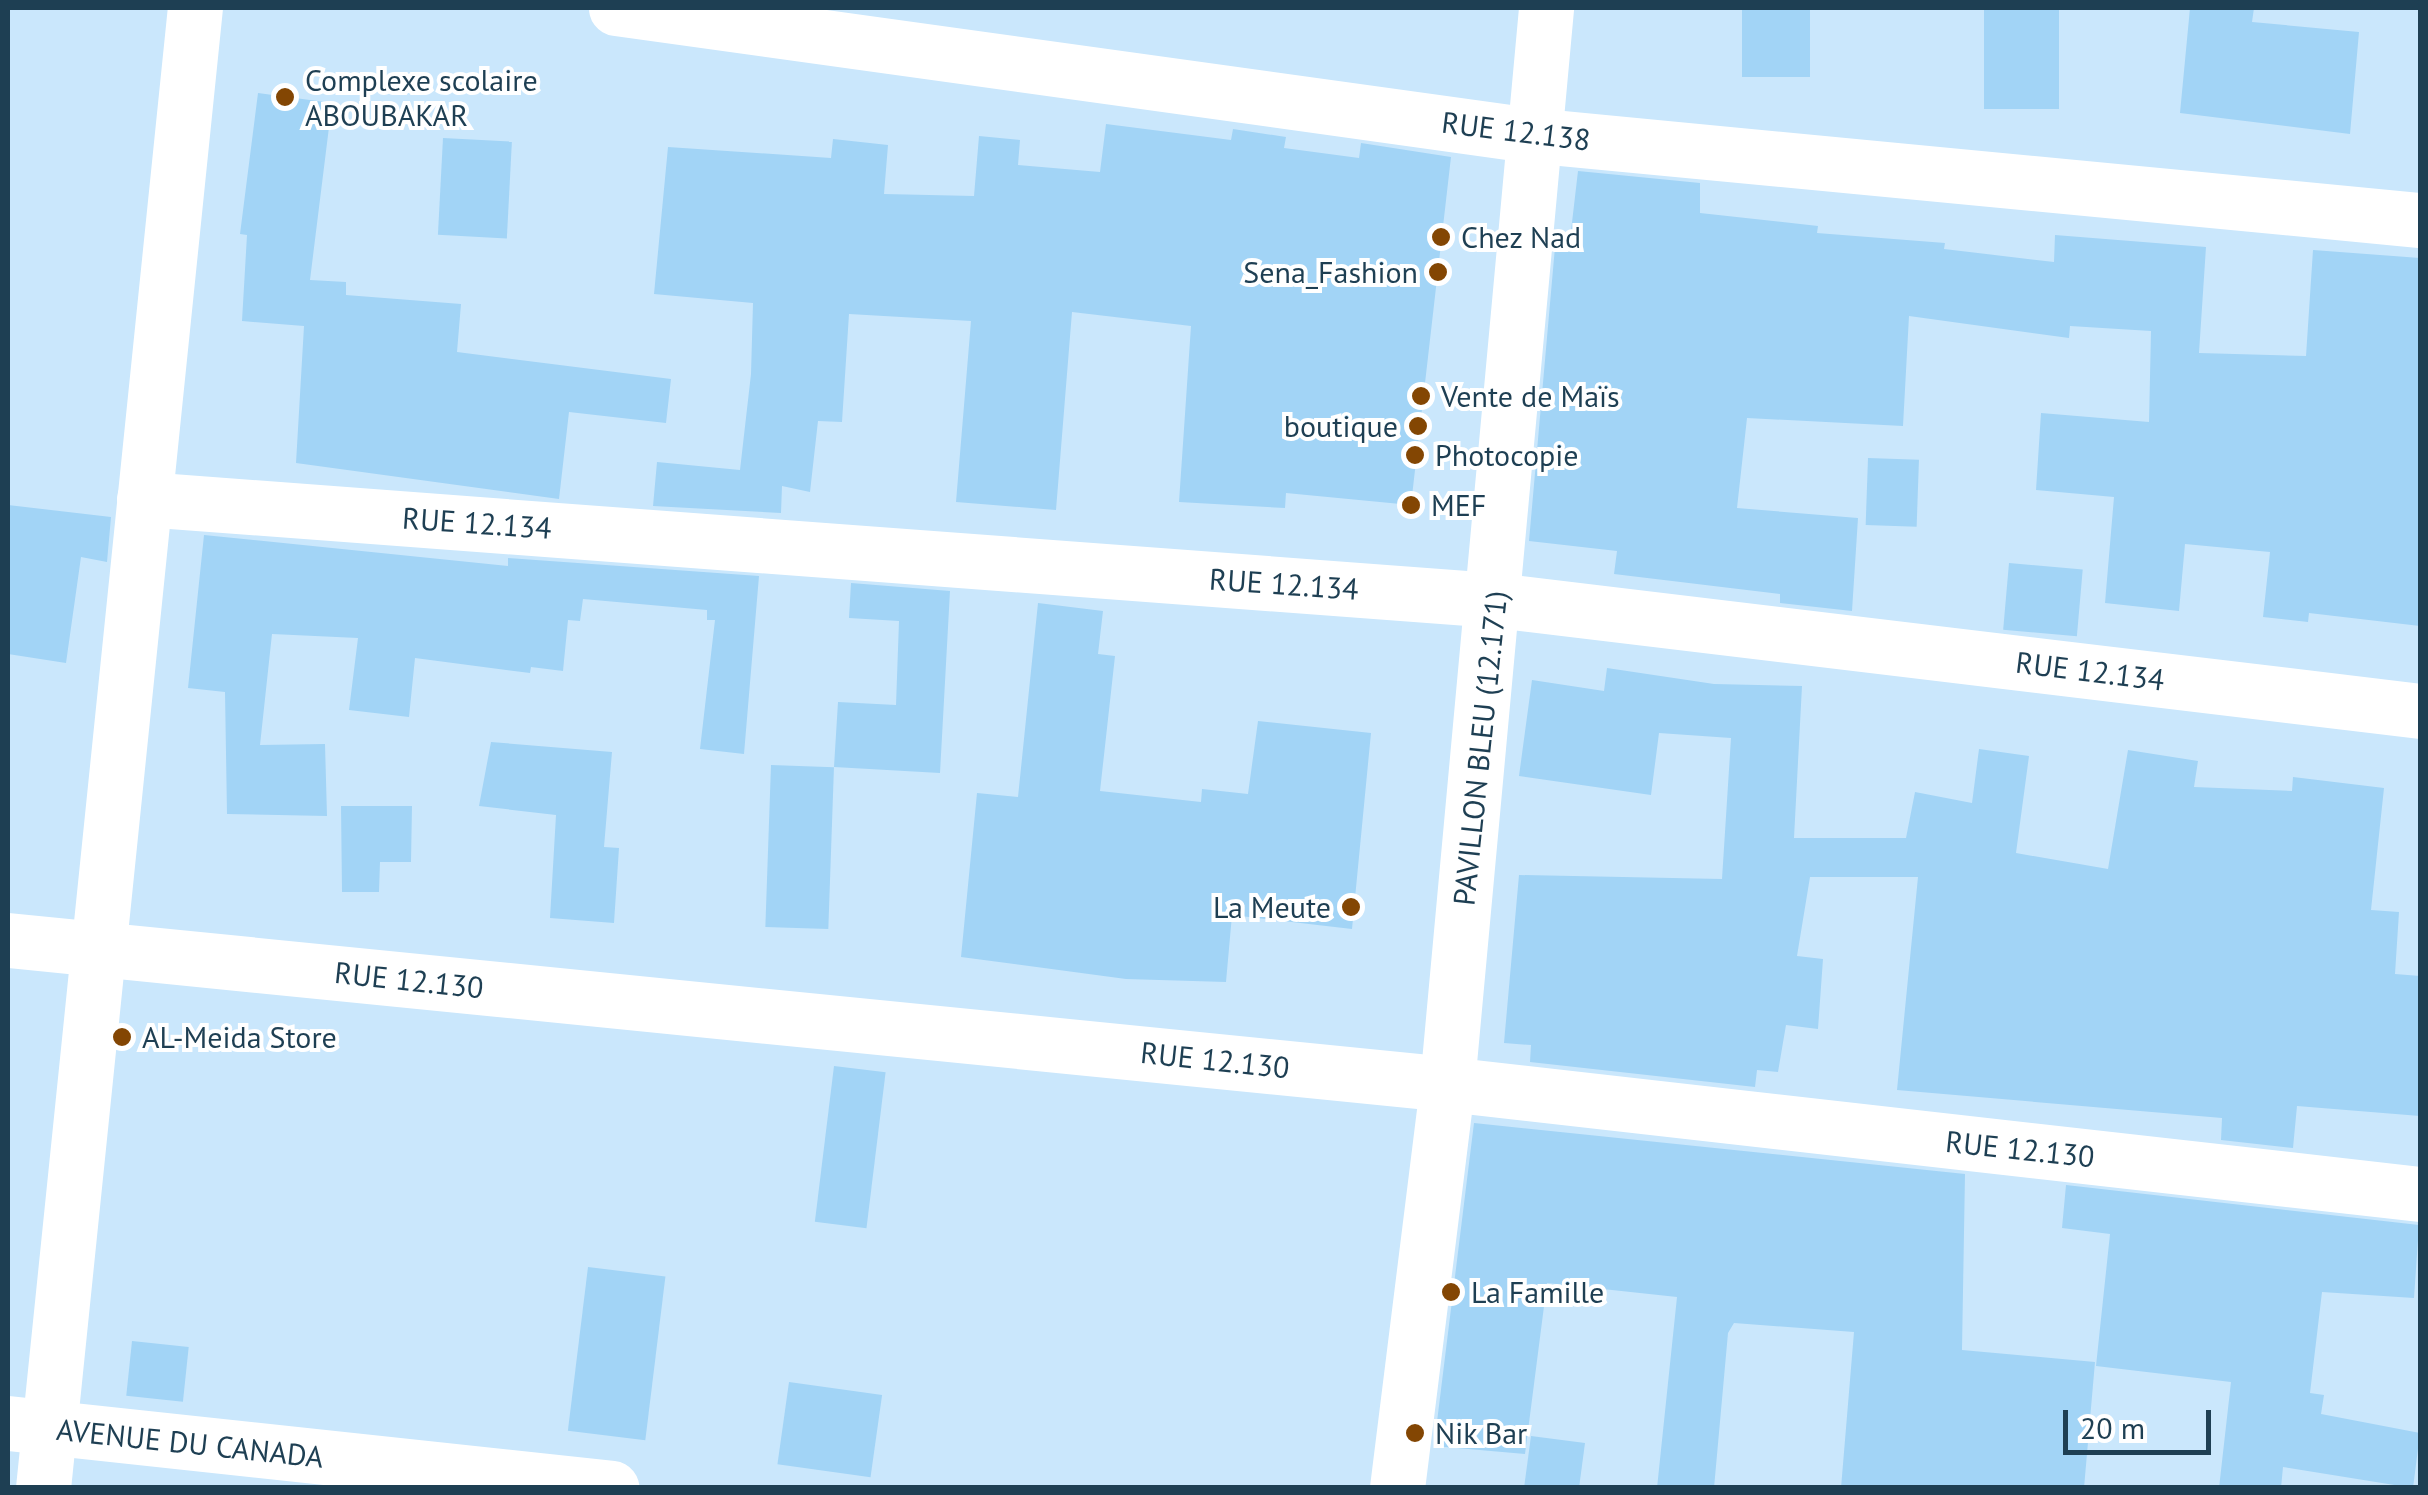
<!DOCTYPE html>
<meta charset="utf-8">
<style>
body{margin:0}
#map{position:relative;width:2428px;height:1495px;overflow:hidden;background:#cae7fc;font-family:"PT Sans",sans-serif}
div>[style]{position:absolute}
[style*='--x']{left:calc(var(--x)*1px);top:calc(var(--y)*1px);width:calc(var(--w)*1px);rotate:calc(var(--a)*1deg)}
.building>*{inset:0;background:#a2d4f6;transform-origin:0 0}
.minor>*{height:55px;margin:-27.5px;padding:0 27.5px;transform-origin:27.5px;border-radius:27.5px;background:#fff}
.major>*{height:55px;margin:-27.5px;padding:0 27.5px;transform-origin:27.5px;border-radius:27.5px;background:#fff}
.dots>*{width:28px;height:28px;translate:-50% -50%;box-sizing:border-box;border:5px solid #fff;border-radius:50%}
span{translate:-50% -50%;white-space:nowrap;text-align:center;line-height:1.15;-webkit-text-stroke:8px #fff;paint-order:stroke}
.poi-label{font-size:30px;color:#1e3f53}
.left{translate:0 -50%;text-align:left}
.right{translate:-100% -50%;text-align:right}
.street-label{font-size:30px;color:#1e3f53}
.frame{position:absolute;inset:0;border:10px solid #1e3f53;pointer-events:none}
.scale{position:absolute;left:2063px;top:1410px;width:148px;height:45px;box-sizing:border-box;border:5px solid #1e3f53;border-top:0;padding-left:12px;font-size:30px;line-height:35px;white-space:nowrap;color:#1e3f53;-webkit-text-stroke:8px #fff;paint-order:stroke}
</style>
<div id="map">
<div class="building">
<i style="left:1742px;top:8px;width:68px;height:69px"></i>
<i style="left:1984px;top:8px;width:75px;height:101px"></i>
<i style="clip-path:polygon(2190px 8px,2254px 8px,2252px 22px,2359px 32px,2350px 134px,2180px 113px)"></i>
<i style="clip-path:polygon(258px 93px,332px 103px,310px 280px,346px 282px,346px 295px,461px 304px,457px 352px,671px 379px,666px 423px,569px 412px,559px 499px,296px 463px,304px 326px,242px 321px,247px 235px,240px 234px)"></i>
<i style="clip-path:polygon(1106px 124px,1231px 140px,1233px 129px,1286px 137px,1284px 148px,1359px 158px,1361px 143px,1451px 157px,1411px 505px,1286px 493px,1285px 508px,1179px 502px,1191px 326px,1072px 312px,1056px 510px,956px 502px,971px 321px,849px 314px,842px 422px,818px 421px,810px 492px,782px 486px,781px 513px,653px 506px,657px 462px,740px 470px,751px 374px,753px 303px,654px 294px,668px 147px,831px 158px,833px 139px,888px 145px,884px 194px,974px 196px,979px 136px,1020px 140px,1018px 165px,1100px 172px)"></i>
<i style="left:443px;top:138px;width:69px;height:97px;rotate:3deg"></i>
<i style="clip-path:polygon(1578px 171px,1700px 183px,1700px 213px,1818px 226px,1817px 233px,1945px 243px,1944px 249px,2054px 262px,2055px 235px,2206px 247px,2199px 353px,2306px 356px,2313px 250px,2420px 258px,2420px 626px,2309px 613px,2308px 622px,2263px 617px,2270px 552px,2185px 544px,2179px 611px,2105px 603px,2114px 497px,2036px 490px,2041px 413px,2149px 422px,2151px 331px,2070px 326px,2069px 338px,1909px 316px,1903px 426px,1747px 418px,1737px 508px,1858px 518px,1852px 611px,1780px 603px,1780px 594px,1614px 574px,1617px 551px,1529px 541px,1555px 247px,1569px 248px)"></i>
<i style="left:1868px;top:458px;width:51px;height:67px;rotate:2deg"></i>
<i style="clip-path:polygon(8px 505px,111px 517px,107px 562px,81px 557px,66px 663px,8px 654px)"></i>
<i style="clip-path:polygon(204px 535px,508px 566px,508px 558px,759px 576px,744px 754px,700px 749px,715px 620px,707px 620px,707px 610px,583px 599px,580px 621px,568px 620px,563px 671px,531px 667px,530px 673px,415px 658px,409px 717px,349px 710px,358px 638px,272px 634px,260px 745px,325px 744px,327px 816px,227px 814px,225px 692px,188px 688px)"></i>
<i style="left:2009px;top:563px;width:74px;height:67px;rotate:5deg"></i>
<i style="clip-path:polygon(851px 583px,950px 591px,940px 773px,834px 767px,838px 702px,896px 705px,899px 621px,849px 618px)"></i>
<i style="clip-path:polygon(1038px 603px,1103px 611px,1098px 654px,1115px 656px,1100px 791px,1201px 802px,1202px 789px,1248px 794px,1258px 721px,1371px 733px,1352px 929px,1232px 915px,1226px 982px,1126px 979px,961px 957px,977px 793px,1018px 797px)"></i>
<i style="clip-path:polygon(1607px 668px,1714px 684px,1802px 686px,1794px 838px,1906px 838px,1915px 792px,1972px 803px,1979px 749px,2029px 756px,2016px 853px,2108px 869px,2128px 750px,2198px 761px,2194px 787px,2292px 791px,2293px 777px,2384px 788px,2371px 910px,2399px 912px,2395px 974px,2420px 976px,2420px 1116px,2297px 1106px,2293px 1148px,2221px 1140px,2222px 1118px,1897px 1090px,1918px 877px,1810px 877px,1797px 956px,1823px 959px,1818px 1029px,1786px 1025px,1778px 1072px,1757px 1070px,1755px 1087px,1530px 1062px,1531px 1045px,1504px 1043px,1519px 875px,1722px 879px,1731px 738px,1659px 733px,1651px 795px,1519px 776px,1532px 680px,1604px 691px)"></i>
<i style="clip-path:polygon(491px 742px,612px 752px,604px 847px,619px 848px,614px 923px,550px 918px,556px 815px,479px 806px)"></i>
<i style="left:771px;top:765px;width:63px;height:162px;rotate:2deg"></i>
<i style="clip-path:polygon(341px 806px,412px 806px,411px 862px,380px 862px,379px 892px,342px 892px)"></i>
<i style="left:834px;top:1066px;width:52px;height:157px;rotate:7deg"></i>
<i style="clip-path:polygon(1474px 1123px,1965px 1174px,1962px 1350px,2095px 1362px,2084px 1488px,1841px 1488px,1854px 1332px,1734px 1323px,1728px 1333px,1714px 1488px,1657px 1488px,1677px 1297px,1547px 1283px,1525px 1454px,1434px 1446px)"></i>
<i style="clip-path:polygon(2066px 1185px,2419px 1225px,2414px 1298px,2322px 1292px,2310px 1393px,2324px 1395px,2321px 1414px,2420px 1433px,2413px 1488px,2283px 1467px,2281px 1488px,2219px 1488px,2231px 1382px,2096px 1366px,2110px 1234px,2062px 1228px)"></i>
<i style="left:588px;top:1267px;width:78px;height:165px;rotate:7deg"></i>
<i style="left:132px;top:1341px;width:57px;height:55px;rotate:6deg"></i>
<i style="left:789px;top:1382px;width:94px;height:83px;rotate:8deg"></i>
<i style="clip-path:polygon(1531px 1436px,1585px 1443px,1579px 1488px,1524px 1488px)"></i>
</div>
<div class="minor">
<i style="--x:616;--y:8;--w:923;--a:7.91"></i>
<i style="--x:1530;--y:135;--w:894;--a:5.46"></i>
<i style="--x:144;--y:499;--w:1355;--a:4.28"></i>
<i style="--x:1495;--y:600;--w:932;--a:6.84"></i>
<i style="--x:8;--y:940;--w:1446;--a:5.71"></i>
<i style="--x:1447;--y:1084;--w:979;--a:6.45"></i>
<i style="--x:43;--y:1488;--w:1488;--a:-84.14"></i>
<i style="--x:1397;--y:1488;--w:407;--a:-82.9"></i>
<i style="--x:1447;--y:1084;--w:1081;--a:-84.74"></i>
</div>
<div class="major">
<i style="--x:8;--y:1423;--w:607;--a:6.14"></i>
</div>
<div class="dots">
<i style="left:285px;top:97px;background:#834603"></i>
<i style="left:1441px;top:237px;background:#834603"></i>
<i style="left:1438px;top:272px;background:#834603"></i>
<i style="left:1421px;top:396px;background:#834603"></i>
<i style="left:1418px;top:426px;background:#834603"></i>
<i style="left:1415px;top:455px;background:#834603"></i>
<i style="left:1411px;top:505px;background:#834603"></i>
<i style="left:1351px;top:907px;background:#834603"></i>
<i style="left:122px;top:1037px;background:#834603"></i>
<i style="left:1451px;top:1292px;background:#834603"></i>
<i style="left:1415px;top:1433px;background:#834603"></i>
</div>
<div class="poi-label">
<span class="left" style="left:305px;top:97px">Complexe scolaire<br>ABOUBAKAR</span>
<span class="left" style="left:1461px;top:237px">Chez Nad</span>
<span class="right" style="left:1418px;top:272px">Sena_Fashion</span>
<span class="left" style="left:1441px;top:396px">Vente de Maïs</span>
<span class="right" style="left:1398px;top:426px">boutique</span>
<span class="left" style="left:1435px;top:455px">Photocopie</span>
<span class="left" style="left:1431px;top:505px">MEF</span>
<span class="right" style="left:1331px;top:907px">La Meute</span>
<span class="left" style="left:142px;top:1037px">AL-Meida Store</span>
<span class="left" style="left:1471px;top:1292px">La Famille</span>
<span class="left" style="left:1435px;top:1433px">Nik Bar</span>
</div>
<div class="street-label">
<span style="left:1516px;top:131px;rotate:7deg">RUE 12.138</span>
<span style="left:477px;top:523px;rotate:4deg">RUE 12.134</span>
<span style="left:1284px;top:584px;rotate:4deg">RUE 12.134</span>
<span style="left:2090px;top:671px;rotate:7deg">RUE 12.134</span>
<span style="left:1480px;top:748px;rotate:-84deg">PAVILLON BLEU (12.171)</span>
<span style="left:409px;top:980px;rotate:6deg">RUE 12.130</span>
<span style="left:1215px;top:1060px;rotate:6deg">RUE 12.130</span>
<span style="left:2020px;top:1149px;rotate:6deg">RUE 12.130</span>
<span style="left:190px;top:1443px;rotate:6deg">AVENUE DU CANADA</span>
</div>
<div class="frame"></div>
<div class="scale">20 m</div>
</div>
